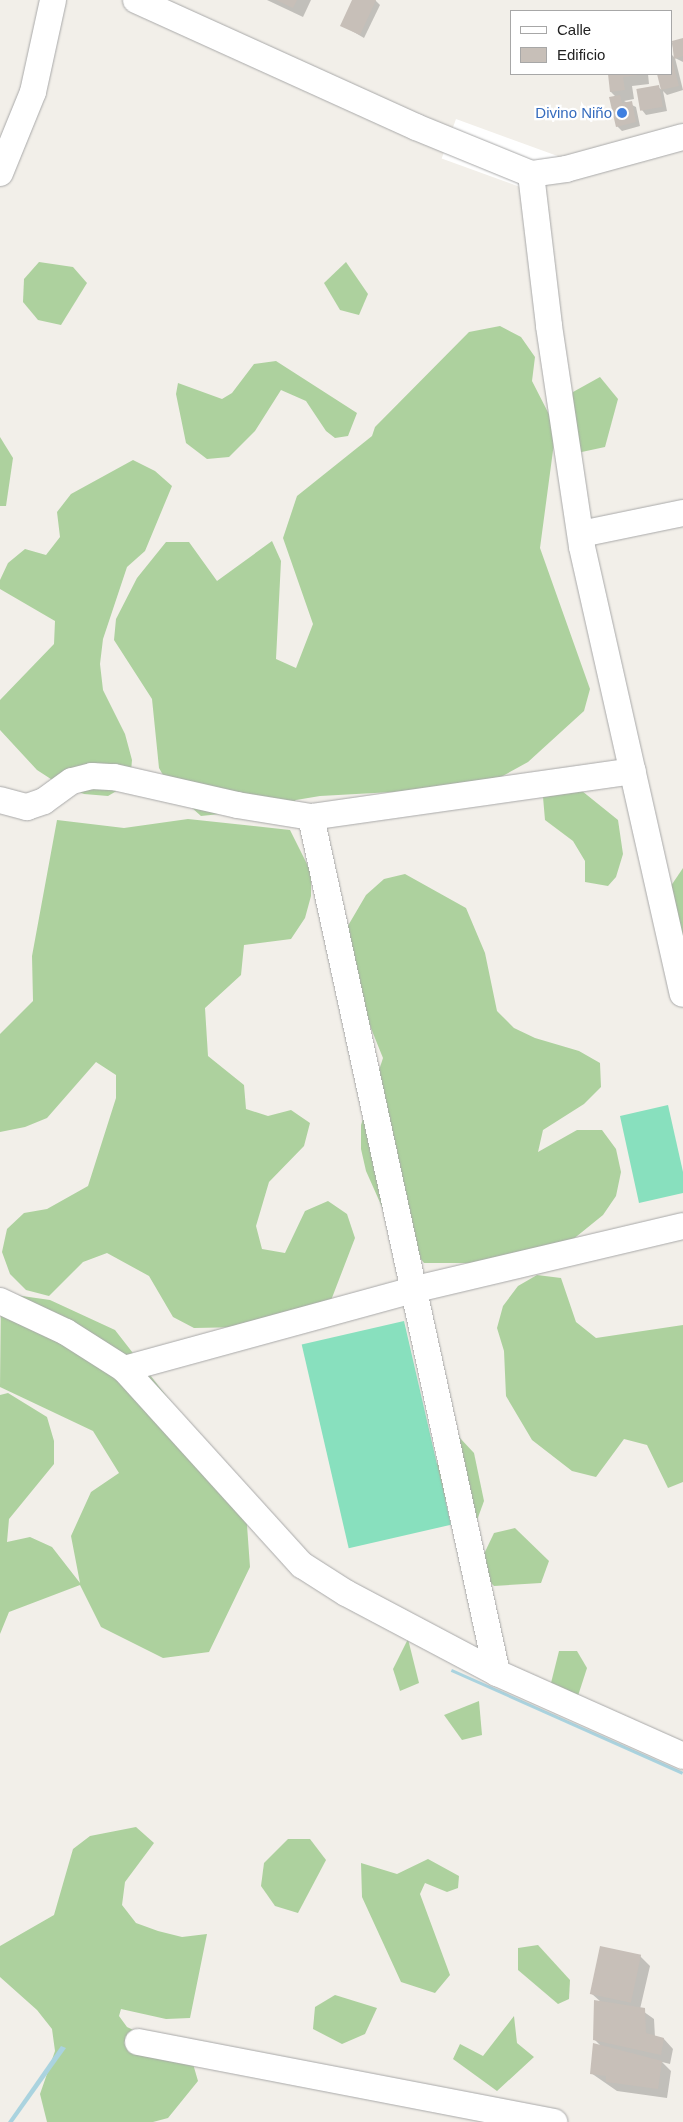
<!DOCTYPE html>
<meta charset="utf-8">
<style>
body{margin:0}
#map{position:relative;width:683px;height:2122px;overflow:hidden;background:#f2efe9;font-family:Arial,sans-serif}
div>[style]{position:absolute}
[style*='--x']{left:calc(var(--x)*1px);top:calc(var(--y)*1px);width:calc(var(--w)*1px);rotate:calc(var(--a)*1deg)}
.forest>*{inset:0;background:#add19e}
.pitch>*{inset:0;background:#88e0be;transform-origin:0 0}
.water>*{inset:0;background:#aad3df;transform-origin:0 0}
.pier>*{inset:0;background:#fff;transform-origin:0 0}
.shadow>*{inset:0;background:#0003}
.building>*{inset:0;background:#c7bfb8;transform-origin:0 0}
.roads{filter:drop-shadow(0 0 1px #a9a9a9) drop-shadow(0 0 1px #a9a9a9)}
.minor>*{height:26px;margin:-13px;padding:0 13px;transform-origin:13px;border-radius:13px;background:#fff}
.dots>*{width:14px;height:14px;translate:-50% -50%;box-sizing:border-box;border:2px solid #fff;border-radius:50%}
span{translate:-50% -50%;white-space:nowrap;text-align:center;line-height:1.15;-webkit-text-stroke:4.5px #fff;paint-order:stroke}
.shop-label{font-size:15px;color:#366cbe}
.right{translate:-100% -50%;text-align:right}
.legend{position:absolute;left:510px;top:10px;width:162px;height:65px;box-sizing:border-box;background:#fff;border:1px solid #a7a7a7;margin:0;padding:6px 9px;list-style:none;font-size:15px;color:#222}
.legend li{display:flex;align-items:center;gap:10px;height:25px}
.legend b{width:25px;border:1px solid #a7a7a7}
</style>
<div id="map">
<div class="forest">
<i style="clip-path:polygon(39px 262px,73px 267px,87px 283px,61px 325px,38px 320px,23px 302px,24px 279px)"></i>
<i style="clip-path:polygon(346px 262px,368px 294px,359px 315px,340px 310px,324px 283px)"></i>
<i style="clip-path:polygon(500px 326px,521px 337px,535px 357px,532px 381px,556px 428px,540px 548px,590px 689px,584px 711px,528px 762px,483px 787px,320px 796px,296px 800px,286px 807px,201px 816px,171px 789px,159px 768px,152px 699px,114px 640px,116px 619px,137px 578px,166px 542px,189px 542px,217px 581px,272px 541px,281px 561px,276px 659px,296px 668px,313px 624px,283px 538px,297px 496px,372px 436px,375px 427px,469px 332px)"></i>
<i style="clip-path:polygon(276px 361px,357px 413px,348px 436px,335px 438px,326px 431px,306px 401px,281px 390px,255px 431px,229px 457px,207px 459px,186px 443px,176px 394px,178px 383px,222px 399px,232px 393px,254px 364px)"></i>
<i style="clip-path:polygon(600px 377px,618px 399px,605px 447px,577px 453px,561px 420px,573px 392px)"></i>
<i style="clip-path:polygon(0 437px,13px 458px,6px 506px,0 506px)"></i>
<i style="clip-path:polygon(133px 460px,155px 471px,172px 486px,145px 551px,127px 567px,103px 639px,100px 664px,103px 690px,125px 734px,132px 760px,130px 783px,108px 796px,84px 794px,57px 783px,37px 770px,0 730px,0 700px,54px 644px,55px 621px,0 589px,0 580px,8px 563px,25px 549px,46px 555px,60px 537px,57px 512px,71px 494px)"></i>
<i style="clip-path:polygon(582px 791px,618px 820px,623px 854px,616px 877px,608px 886px,585px 882px,585px 861px,573px 841px,545px 820px,543px 797px)"></i>
<i style="clip-path:polygon(188px 819px,290px 830px,311px 872px,311px 896px,305px 918px,291px 939px,244px 945px,241px 975px,205px 1008px,208px 1056px,244px 1085px,246px 1109px,268px 1116px,291px 1110px,310px 1123px,304px 1146px,269px 1182px,256px 1226px,262px 1249px,285px 1253px,305px 1211px,328px 1201px,347px 1214px,355px 1238px,330px 1303px,291px 1326px,194px 1328px,173px 1317px,149px 1276px,107px 1253px,83px 1262px,49px 1296px,26px 1290px,10px 1274px,2px 1252px,7px 1229px,24px 1213px,47px 1209px,88px 1186px,116px 1098px,116px 1075px,96px 1062px,47px 1118px,25px 1127px,0 1132px,0 1034px,33px 1001px,32px 956px,57px 820px,124px 828px)"></i>
<i style="clip-path:polygon(683px 868px,683px 941px,658px 905px)"></i>
<i style="clip-path:polygon(405px 874px,466px 908px,485px 953px,497px 1011px,514px 1028px,535px 1038px,579px 1051px,600px 1063px,601px 1087px,584px 1104px,543px 1130px,538px 1152px,577px 1130px,602px 1130px,616px 1149px,621px 1172px,616px 1196px,603px 1215px,566px 1245px,496px 1263px,424px 1263px,386px 1216px,366px 1171px,361px 1149px,361px 1125px,383px 1058px,366px 1016px,332px 953px,366px 895px,384px 879px)"></i>
<i style="clip-path:polygon(537px 1275px,561px 1278px,576px 1322px,596px 1338px,683px 1325px,683px 1482px,668px 1488px,647px 1445px,624px 1439px,596px 1477px,572px 1471px,532px 1440px,506px 1396px,504px 1351px,497px 1328px,503px 1306px,518px 1286px)"></i>
<i style="clip-path:polygon(1px 1293px,50px 1300px,115px 1330px,245px 1497px,250px 1567px,209px 1652px,163px 1658px,101px 1627px,80px 1585px,9px 1612px,0 1634px,0 1395px,8px 1393px,47px 1417px,54px 1441px,54px 1464px,9px 1519px,7px 1542px,30px 1537px,52px 1547px,80px 1583px,71px 1536px,91px 1492px,119px 1473px,93px 1431px,0 1387px)"></i>
<i style="clip-path:polygon(459px 1437px,474px 1453px,484px 1501px,476px 1523px,457px 1524px,433px 1474px,447px 1440px)"></i>
<i style="clip-path:polygon(515px 1528px,549px 1561px,541px 1583px,494px 1586px,486px 1578px,484px 1554px,494px 1533px)"></i>
<i style="clip-path:polygon(408px 1639px,419px 1683px,400px 1691px,393px 1669px)"></i>
<i style="clip-path:polygon(559px 1651px,577px 1651px,587px 1668px,576px 1702px,548px 1695px)"></i>
<i style="clip-path:polygon(479px 1701px,482px 1735px,462px 1740px,444px 1715px)"></i>
<i style="clip-path:polygon(136px 1827px,154px 1843px,125px 1882px,122px 1905px,136px 1923px,158px 1931px,182px 1937px,207px 1934px,190px 2018px,166px 2019px,121px 2009px,119px 2016px,127px 2027px,191px 2057px,198px 2081px,168px 2118px,153px 2122px,47px 2122px,40px 2094px,55px 2051px,52px 2029px,37px 2010px,0 1977px,0 1946px,54px 1915px,73px 1849px,90px 1836px)"></i>
<i style="clip-path:polygon(288px 1839px,310px 1839px,326px 1860px,298px 1913px,275px 1906px,261px 1886px,264px 1863px)"></i>
<i style="clip-path:polygon(428px 1859px,459px 1876px,458px 1888px,447px 1892px,425px 1883px,420px 1894px,450px 1975px,435px 1993px,401px 1982px,362px 1897px,361px 1863px,397px 1874px)"></i>
<i style="clip-path:polygon(538px 1945px,570px 1980px,569px 1999px,558px 2004px,518px 1970px,518px 1948px)"></i>
<i style="clip-path:polygon(335px 1995px,377px 2008px,365px 2034px,342px 2044px,313px 2029px,315px 2007px)"></i>
<i style="clip-path:polygon(514px 2016px,517px 2043px,534px 2057px,497px 2091px,453px 2059px,460px 2044px,483px 2056px)"></i>
</div>
<div class="pitch">
<i style="clip-path:polygon(668px 1105px,683px 1172px,683px 1193px,639px 1203px,620px 1116px)"></i>
<i style="left:404px;top:1321px;width:209px;height:105px;rotate:77deg"></i>
</div>
<div class="water">
<i style="left:452px;top:1669px;width:253px;height:3px;rotate:24deg"></i>
<i style="clip-path:polygon(61px 2046px,66px 2048px,13px 2122px,8px 2122px)"></i>
</div>
<div class="pier">
<i style="left:456px;top:119px;width:108px;height:42px;rotate:20deg"></i>
</div>
<div class="shadow">
<i style="clip-path:polygon(267px 0,311px 0,303px 17px)"></i>
<i style="clip-path:polygon(353px 0,375px 0,380px 5px,364px 38px,342px 25px)"></i>
<i style="clip-path:polygon(683px 40px,683px 62px,675px 58px,683px 90px,667px 95px,663px 91px,667px 111px,646px 115px,642px 110px,658px 87px,662px 90px,658px 74px,672px 74px,672px 55px,675px 58px,672px 43px)"></i>
<i style="clip-path:polygon(609px 74px,648px 74px,649px 84px,632px 86px,634px 99px,624px 101px,636px 107px,640px 126px,622px 131px,617px 126px,616px 97px,611px 92px)"></i>
<i style="clip-path:polygon(640px 1956px,650px 1966px,640px 2009px,654px 2019px,655px 2037px,664px 2039px,673px 2049px,670px 2064px,662px 2062px,671px 2071px,667px 2098px,617px 2091px,591px 2073px,601px 2046px,594px 2039px,601px 2002px,592px 1994px)"></i>
</div>
<div class="building">
<i style="clip-path:polygon(276px 0,297px 0,293px 8px)"></i>
<i style="clip-path:polygon(352px 0,376px 0,360px 35px,340px 26px)"></i>
<i style="clip-path:polygon(683px 38px,683px 56px,674px 59px,672px 41px)"></i>
<i style="clip-path:polygon(672px 60px,679px 86px,661px 90px,657px 74px,672px 74px)"></i>
<i style="clip-path:polygon(608px 74px,639px 74px,639px 75px,623px 77px,625px 90px,610px 92px)"></i>
<i style="left:659px;top:85px;width:22px;height:23px;rotate:80deg"></i>
<i style="clip-path:polygon(620px 95px,622px 103px,632px 101px,636px 122px,616px 127px,609px 97px)"></i>
<i style="left:600px;top:1946px;width:42px;height:49px;rotate:12deg"></i>
<i style="clip-path:polygon(594px 2000px,645px 2008px,646px 2033px,664px 2038px,661px 2055px,593px 2040px)"></i>
<i style="clip-path:polygon(593px 2043px,662px 2061px,658px 2089px,606px 2082px,606px 2076px,590px 2074px)"></i>
</div>
<div class="roads">
<div class="minor">
<i style="--x:136;--y:0;--w:307;--a:24.4"></i>
<i style="--x:416;--y:127;--w:124;--a:22.2"></i>
<i style="--x:531;--y:174;--w:35;--a:-8"></i>
<i style="--x:566;--y:169;--w:121;--a:-15.3"></i>
<i style="--x:0;--y:173;--w:87;--a:-67.8"></i>
<i style="--x:33;--y:92;--w:94;--a:-77.7"></i>
<i style="--x:531;--y:174;--w:153;--a:83.2"></i>
<i style="--x:549;--y:326;--w:223;--a:81.5"></i>
<i style="--x:582;--y:547;--w:458;--a:77.3"></i>
<i style="--x:581;--y:534;--w:104;--a:-11.6"></i>
<i style="--x:0;--y:800;--w:28;--a:15"></i>
<i style="--x:27;--y:807;--w:18;--a:-19"></i>
<i style="--x:44;--y:801;--w:34;--a:-36"></i>
<i style="--x:72;--y:781;--w:21;--a:-14"></i>
<i style="--x:92;--y:776;--w:22;--a:3"></i>
<i style="--x:114;--y:777;--w:126;--a:12.8"></i>
<i style="--x:237;--y:805;--w:75;--a:9.2"></i>
<i style="--x:311;--y:817;--w:325;--a:-8.1"></i>
<i style="--x:311;--y:817;--w:876;--a:77.74"></i>
<i style="--x:0;--y:1301;--w:73;--a:25.2"></i>
<i style="--x:66;--y:1332;--w:69;--a:32.5"></i>
<i style="--x:124;--y:1369;--w:265;--a:47.8"></i>
<i style="--x:302;--y:1565;--w:52;--a:32.5"></i>
<i style="--x:346;--y:1593;--w:171;--a:27.9"></i>
<i style="--x:497;--y:1673;--w:204;--a:24"></i>
<i style="--x:124;--y:1369;--w:299;--a:-15.3"></i>
<i style="--x:412;--y:1290;--w:278;--a:-13.3"></i>
<i style="--x:138;--y:2042;--w:424;--a:10.9"></i>
</div>
</div>
<div class="dots">
<i style="left:622px;top:113px;background:#3f7fe0"></i>
</div>
<div class="shop-label">
<span class="right" style="left:612px;top:113px">Divino Niño</span>
</div>
<ul class="legend">
<li><b style="height:6px;background:#fff"></b>Calle</li>
<li><b style="height:14px;background:#c7bfb8"></b>Edificio</li>
</ul>
</div>
